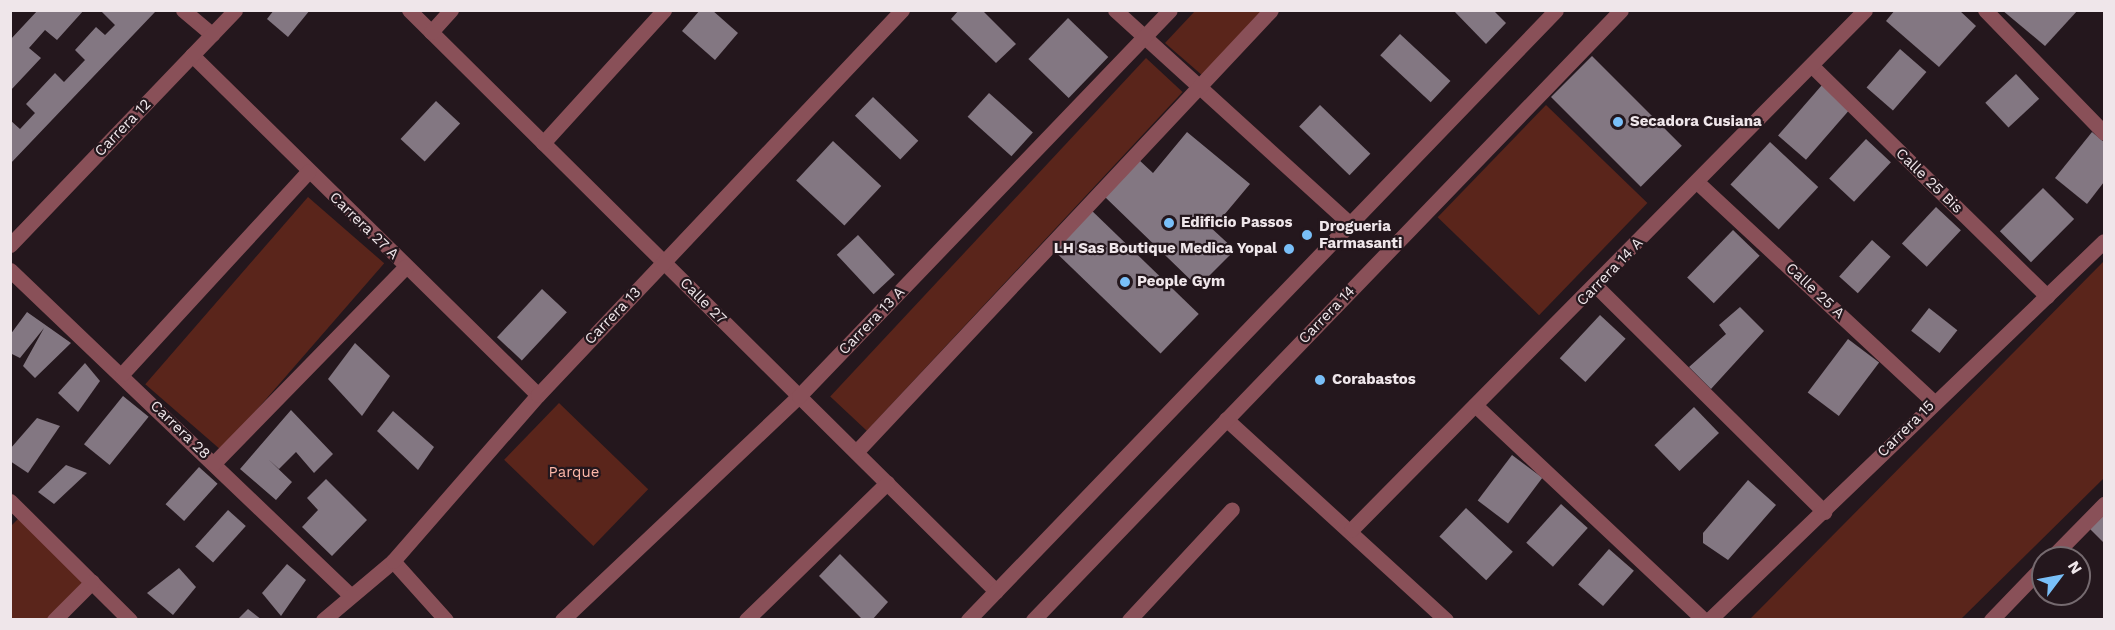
<!DOCTYPE html>
<style>
body{margin:0}
#map{position:relative;width:2115px;height:630px;overflow:hidden;background:#24171d;font-family:"Work Sans",sans-serif}
div>[style]{position:absolute}
[style*='--x']{left:calc(var(--x)*1px);top:calc(var(--y)*1px);width:calc(var(--w)*1px);rotate:calc(var(--a)*1deg)}
.green>*{inset:0;background:#5a251b;transform-origin:0 0}
.building>*{inset:0;background:#837782;transform-origin:0 0}
.minor>*{height:15px;margin:-7.5px;padding:0 7.5px;transform-origin:7.5px;border-radius:7.5px;background:#895058}
.tertiary>*{height:15px;margin:-7.5px;padding:0 7.5px;transform-origin:7.5px;border-radius:7.5px;background:#895058}
.dots>*{width:16px;height:16px;translate:-50% -50%;box-sizing:border-box;border:3px solid #24171d;border-radius:50%}
span{translate:-50% -50%;white-space:nowrap;text-align:center;line-height:1.15;-webkit-text-stroke:4.5px #24171d;paint-order:stroke}
.poi-label{font-size:15px;color:#efe6ea;font-weight:700}
.left{translate:0 -50%;text-align:left}
.right{translate:-100% -50%;text-align:right}
.street-label{font-size:15px;color:#efe6ea}
.park-label{font-size:15px;color:#fdb7a8}
.frame{position:absolute;inset:0;border:12px solid #efe6ea;pointer-events:none}
.north{position:absolute;left:2031px;top:546px;width:60px;height:60px;box-sizing:border-box;background:#24171d;border:2px solid #756a6f;border-radius:50%;rotate:58deg;font-size:16px;font-weight:700;line-height:24px;text-align:center;color:#efe6ea}
.north::after{content:'';display:block;margin:auto;width:21px;height:27px;background:#79bff8;clip-path:polygon(50% 0,100% 100%,50% 72%,0 100%)}
</style>
<div id="map">
<div class="green">
<i style="clip-path:polygon(1195px 11px,1263px 11px,1203px 76px,1165px 43px)"></i>
<i style="left:1146px;top:58px;width:50px;height:463px;rotate:43deg"></i>
<i style="left:1546px;top:105px;width:141px;height:156px;rotate:44deg"></i>
<i style="left:308px;top:197px;width:101px;height:248px;rotate:41deg"></i>
<i style="clip-path:polygon(2104px 261px,2104px 478px,1961px 619px,1750px 619px)"></i>
<i style="left:559px;top:403px;width:124px;height:79px;rotate:44deg"></i>
<i style="clip-path:polygon(19px 518px,85px 580px,47px 619px,11px 620px,11px 526px)"></i>
</div>
<div class="building">
<i style="clip-path:polygon(38px 10px,84px 10px,57px 40px,45px 30px,29px 48px,41px 58px,10px 91px,10px 40px)"></i>
<i style="clip-path:polygon(100px 10px,155px 12px,10px 164px,10px 120px,20px 129px,35px 113px,26px 104px,55px 73px,64px 82px,85px 60px,75px 50px,96px 27px,105px 35px,115px 25px)"></i>
<i style="clip-path:polygon(274px 10px,310px 10px,288px 37px,267px 19px)"></i>
<i style="clip-path:polygon(700px 10px,712px 10px,738px 33px,715px 60px,682px 31px)"></i>
<i style="clip-path:polygon(959px 10px,982px 10px,1016px 44px,996px 63px,951px 19px)"></i>
<i style="clip-path:polygon(1453px 10px,1493px 10px,1506px 23px,1486px 44px)"></i>
<i style="clip-path:polygon(1895px 10px,1959px 10px,1976px 26px,1939px 67px,1886px 21px)"></i>
<i style="clip-path:polygon(2002px 10px,2078px 10px,2045px 46px)"></i>
<i style="left:1068px;top:18px;width:56px;height:57px;rotate:44deg"></i>
<i style="left:1400px;top:34px;width:69px;height:29px;rotate:43deg"></i>
<i style="left:1900px;top:49px;width:35px;height:51px;rotate:41deg"></i>
<i style="left:1592px;top:56px;width:127px;height:58px;rotate:45deg"></i>
<i style="left:2016px;top:74px;width:34px;height:42px;rotate:47deg"></i>
<i style="left:1822px;top:85px;width:37px;height:67px;rotate:41deg"></i>
<i style="left:989px;top:93px;width:59px;height:32px;rotate:42deg"></i>
<i style="left:873px;top:97px;width:63px;height:26px;rotate:44deg"></i>
<i style="left:436px;top:101px;width:33px;height:52px;rotate:43deg"></i>
<i style="left:1320px;top:105px;width:70px;height:30px;rotate:44deg"></i>
<i style="clip-path:polygon(1187px 132px,1250px 184px,1214px 227px,1208px 225px,1235px 250px,1198px 287px,1105px 197px,1138px 159px,1153px 173px)"></i>
<i style="clip-path:polygon(2092px 132px,2104px 142px,2104px 182px,2087px 204px,2055px 178px)"></i>
<i style="left:1866px;top:139px;width:34px;height:54px;rotate:43deg"></i>
<i style="left:833px;top:141px;width:66px;height:54px;rotate:43deg"></i>
<i style="left:1770px;top:142px;width:66px;height:58px;rotate:43deg"></i>
<i style="left:2043px;top:188px;width:44px;height:61px;rotate:45deg"></i>
<i style="left:1088px;top:207px;width:154px;height:55px;rotate:44deg"></i>
<i style="left:1936px;top:207px;width:34px;height:50px;rotate:43deg"></i>
<i style="left:1733px;top:230px;width:37px;height:66px;rotate:44deg"></i>
<i style="left:858px;top:235px;width:54px;height:29px;rotate:47deg"></i>
<i style="left:1872px;top:240px;width:25px;height:49px;rotate:42deg"></i>
<i style="left:542px;top:289px;width:34px;height:66px;rotate:43deg"></i>
<i style="clip-path:polygon(1740px 307px,1764px 331px,1711px 389px,1689px 367px,1726px 334px,1719px 325px)"></i>
<i style="left:1929px;top:308px;width:36px;height:29px;rotate:38deg"></i>
<i style="clip-path:polygon(27px 312px,71px 343px,35px 378px,23px 366px,44px 328px,20px 358px,10px 353px,10px 335px)"></i>
<i style="left:1600px;top:315px;width:35px;height:59px;rotate:43deg"></i>
<i style="left:1848px;top:339px;width:39px;height:67px;rotate:37deg"></i>
<i style="clip-path:polygon(355px 343px,390px 376px,362px 416px,328px 379px)"></i>
<i style="clip-path:polygon(85px 363px,100px 381px,78px 412px,58px 393px)"></i>
<i style="left:123px;top:396px;width:33px;height:62px;rotate:39deg"></i>
<i style="left:1694px;top:407px;width:36px;height:55px;rotate:46deg"></i>
<i style="clip-path:polygon(291px 410px,333px 454px,314px 473px,296px 452px,279px 469px,268px 459px,292px 482px,276px 500px,240px 469px)"></i>
<i style="clip-path:polygon(393px 411px,434px 447px,418px 470px,377px 431px)"></i>
<i style="clip-path:polygon(37px 418px,60px 426px,28px 473px,10px 461px,10px 449px)"></i>
<i style="left:1512px;top:455px;width:38px;height:57px;rotate:37deg"></i>
<i style="clip-path:polygon(66px 465px,87px 473px,54px 504px,38px 492px)"></i>
<i style="left:199px;top:467px;width:25px;height:50px;rotate:42deg"></i>
<i style="clip-path:polygon(326px 479px,367px 520px,332px 556px,302px 527px,318px 510px,307px 498px)"></i>
<i style="clip-path:polygon(1748px 480px,1776px 505px,1728px 560px,1703px 543px,1703px 533px)"></i>
<i style="left:1561px;top:504px;width:36px;height:52px;rotate:42deg"></i>
<i style="left:1466px;top:508px;width:64px;height:39px;rotate:43deg"></i>
<i style="left:228px;top:510px;width:24px;height:49px;rotate:42deg"></i>
<i style="clip-path:polygon(2104px 515px,2104px 543px,2090px 529px)"></i>
<i style="left:1609px;top:549px;width:33px;height:47px;rotate:41deg"></i>
<i style="clip-path:polygon(840px 554px,888px 602px,872px 620px,863px 620px,819px 576px)"></i>
<i style="clip-path:polygon(287px 564px,306px 580px,281px 616px,262px 593px)"></i>
<i style="clip-path:polygon(179px 568px,196px 587px,173px 615px,147px 593px)"></i>
<i style="clip-path:polygon(248px 609px,262px 620px,237px 620px)"></i>
</div>
<div class="minor">
<i style="--x:183;--y:10;--w:38;--a:40"></i>
<i style="--x:409;--y:10;--w:826;--a:44.71"></i>
<i style="--x:1115;--y:10;--w:318;--a:42.3"></i>
<i style="--x:1985;--y:10;--w:171;--a:45.9"></i>
<i style="--x:431;--y:32;--w:30;--a:-48"></i>
<i style="--x:192;--y:55;--w:485;--a:44.5"></i>
<i style="--x:1812;--y:66;--w:329;--a:44.4"></i>
<i style="--x:543;--y:143;--w:180;--a:-47.7"></i>
<i style="--x:1697;--y:182;--w:322;--a:42.9"></i>
<i style="--x:10;--y:245;--w:325;--a:-46.2"></i>
<i style="--x:10;--y:270;--w:468;--a:43.7"></i>
<i style="--x:1597;--y:287;--w:320;--a:44.7"></i>
<i style="--x:122;--y:374;--w:275;--a:-47.4"></i>
<i style="--x:1475;--y:405;--w:314;--a:43.2"></i>
<i style="--x:1226;--y:419;--w:298;--a:42.4"></i>
<i style="--x:856;--y:452;--w:606;--a:-46.8"></i>
<i style="--x:214;--y:463;--w:275;--a:-45.7"></i>
<i style="--x:10;--y:501;--w:169;--a:44.8"></i>
<i style="--x:1351;--y:530;--w:731;--a:-45.33"></i>
<i style="--x:2051;--y:558;--w:76;--a:-45.5"></i>
<i style="--x:393;--y:561;--w:79;--a:48.1"></i>
<i style="--x:54;--y:620;--w:54;--a:-45"></i>
<i style="--x:323;--y:620;--w:92;--a:-40.1"></i>
<i style="--x:393;--y:561;--w:220;--a:-48.9"></i>
<i style="--x:538;--y:395;--w:530;--a:-46.61"></i>
<i style="--x:562;--y:620;--w:326;--a:-43.4"></i>
<i style="--x:799;--y:396;--w:535;--a:-46.14"></i>
<i style="--x:746;--y:620;--w:197;--a:-44.2"></i>
<i style="--x:1129;--y:620;--w:151;--a:-47.1"></i>
<i style="--x:1709;--y:620;--w:547;--a:-43.82"></i>
<i style="--x:1991;--y:620;--w:75;--a:-46.1"></i>
</div>
<div class="tertiary">
<i style="--x:968;--y:620;--w:847;--a:-46.05"></i>
<i style="--x:1033;--y:620;--w:847;--a:-46.05"></i>
</div>
<div class="dots">
<i style="left:1618px;top:122px;background:#79bff8"></i>
<i style="left:1169px;top:223px;background:#79bff8"></i>
<i style="left:1307px;top:235px;background:#79bff8"></i>
<i style="left:1289px;top:249px;background:#79bff8"></i>
<i style="left:1125px;top:282px;background:#79bff8"></i>
<i style="left:1320px;top:380px;background:#79bff8"></i>
</div>
<div class="poi-label">
<span class="left" style="left:1630px;top:122px">Secadora Cusiana</span>
<span class="left" style="left:1181px;top:223px">Edificio Passos</span>
<span class="left" style="left:1319px;top:235px">Drogueria<br>Farmasanti</span>
<span class="right" style="left:1277px;top:249px">LH Sas Boutique Medica Yopal</span>
<span class="left" style="left:1137px;top:282px">People Gym</span>
<span class="left" style="left:1332px;top:380px">Corabastos</span>
</div>
<div class="street-label">
<span style="left:123px;top:128px;rotate:-46deg">Carrera 12</span>
<span style="left:1929px;top:181px;rotate:44deg">Calle 25 Bis</span>
<span style="left:364px;top:226px;rotate:44deg">Carrera 27 A</span>
<span style="left:1610px;top:272px;rotate:-46deg">Carrera 14 A</span>
<span style="left:1815px;top:291px;rotate:43deg">Calle 25 A</span>
<span style="left:703px;top:301px;rotate:45deg">Calle 27</span>
<span style="left:1327px;top:315px;rotate:-46deg">Carrera 14</span>
<span style="left:613px;top:316px;rotate:-46deg">Carrera 13</span>
<span style="left:872px;top:321px;rotate:-46deg">Carrera 13 A</span>
<span style="left:1906px;top:429px;rotate:-45deg">Carrera 15</span>
<span style="left:180px;top:430px;rotate:44deg">Carrera 28</span>
</div>
<div class="park-label">
<span style="left:574px;top:473px">Parque</span>
</div>
<div class="frame"></div>
<div class="north">N</div>
</div>
